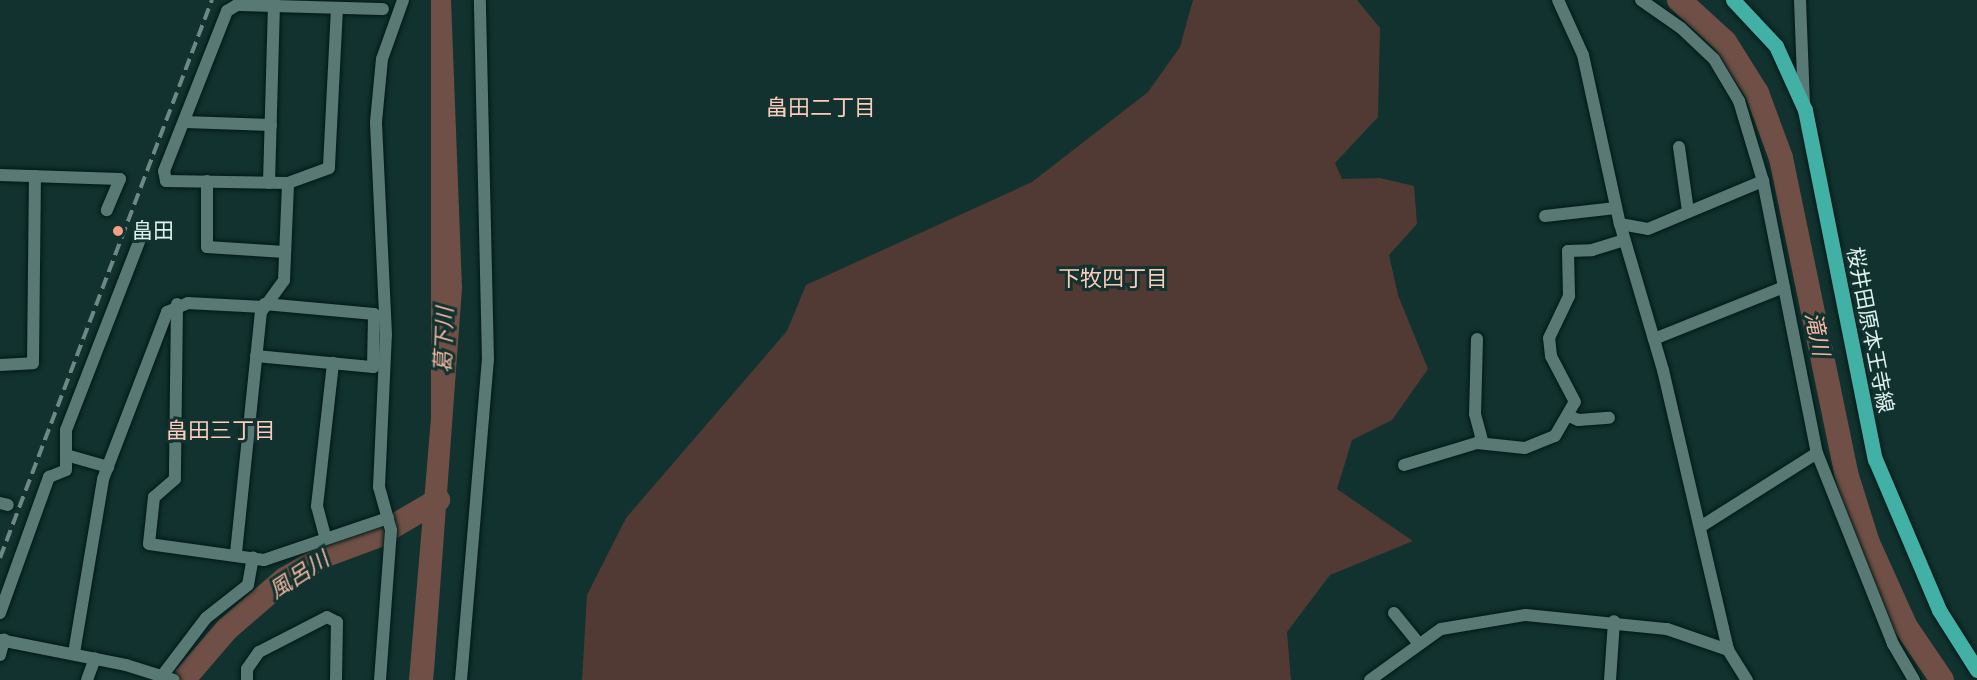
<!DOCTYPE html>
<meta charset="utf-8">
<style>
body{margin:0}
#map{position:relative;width:1977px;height:680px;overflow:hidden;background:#11322e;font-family:Arial,"Noto Sans JP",sans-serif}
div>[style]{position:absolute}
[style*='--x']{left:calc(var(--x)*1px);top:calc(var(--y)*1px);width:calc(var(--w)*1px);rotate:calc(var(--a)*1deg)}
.green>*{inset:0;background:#513a33}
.water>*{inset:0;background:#705046}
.river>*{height:24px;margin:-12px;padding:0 12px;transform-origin:12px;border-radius:12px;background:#705046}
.roads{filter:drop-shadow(0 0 2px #001916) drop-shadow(0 0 2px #001916)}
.minor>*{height:12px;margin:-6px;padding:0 6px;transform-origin:6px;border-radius:6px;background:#587974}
.primary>*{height:15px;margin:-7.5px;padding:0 7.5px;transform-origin:7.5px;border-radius:7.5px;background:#42b0a5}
.rail>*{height:4px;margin-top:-2px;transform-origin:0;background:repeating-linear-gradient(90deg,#6e8885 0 12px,transparent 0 18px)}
.dots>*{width:16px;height:16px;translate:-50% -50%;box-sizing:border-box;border:3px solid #11322e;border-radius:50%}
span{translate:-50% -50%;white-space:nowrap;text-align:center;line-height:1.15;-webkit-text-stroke:6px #11322e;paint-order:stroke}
.poi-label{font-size:21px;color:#def0ed}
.left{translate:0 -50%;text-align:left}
.street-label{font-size:21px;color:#def0ed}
.neighbourhood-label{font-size:22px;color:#fccbbc}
.water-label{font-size:22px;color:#f3b6a2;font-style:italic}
</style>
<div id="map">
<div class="green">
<i style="clip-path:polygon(1193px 0,1357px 0,1380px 28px,1378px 117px,1335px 163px,1342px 179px,1380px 178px,1414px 186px,1417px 224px,1389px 255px,1398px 295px,1428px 369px,1392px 420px,1352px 440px,1337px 489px,1413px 541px,1330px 575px,1287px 632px,1291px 680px,582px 680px,587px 595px,626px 518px,787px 331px,806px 285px,1032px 182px,1148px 92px,1180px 47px)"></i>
</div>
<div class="water">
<i style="clip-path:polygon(431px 0,451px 0,462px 288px,434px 671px,433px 680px,409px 680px,431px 418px)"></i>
</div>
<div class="river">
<i style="--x:1679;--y:0;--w:62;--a:42.4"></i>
<i style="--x:1725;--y:42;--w:60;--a:57.9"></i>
<i style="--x:1757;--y:93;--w:69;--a:69.7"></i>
<i style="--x:1781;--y:158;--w:322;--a:78.3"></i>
<i style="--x:1846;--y:473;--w:73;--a:72.6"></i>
<i style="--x:1868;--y:543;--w:92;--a:65.7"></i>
<i style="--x:1906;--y:627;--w:64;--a:55.8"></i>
<i style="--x:183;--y:680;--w:67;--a:-49.2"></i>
<i style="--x:227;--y:629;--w:77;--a:-40.8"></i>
<i style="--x:285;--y:579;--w:48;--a:-30.3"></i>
<i style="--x:326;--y:555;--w:54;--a:-20.4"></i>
<i style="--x:377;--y:536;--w:71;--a:-30.5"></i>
</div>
<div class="roads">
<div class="minor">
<i style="--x:1558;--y:0;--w:60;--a:65.6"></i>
<i style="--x:1583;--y:55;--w:173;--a:77.7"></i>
<i style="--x:1620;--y:224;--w:152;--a:73.6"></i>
<i style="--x:1663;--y:370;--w:287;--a:76.9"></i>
<i style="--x:1728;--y:650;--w:36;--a:58"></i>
<i style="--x:1641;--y:0;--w:49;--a:35"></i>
<i style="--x:1681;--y:28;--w:45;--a:43.2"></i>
<i style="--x:1714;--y:59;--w:49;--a:59.2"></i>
<i style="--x:1739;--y:101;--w:84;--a:73.3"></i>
<i style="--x:1763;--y:181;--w:277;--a:78.8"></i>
<i style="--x:1817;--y:453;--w:206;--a:68.3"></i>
<i style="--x:1893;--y:644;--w:42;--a:59.7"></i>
<i style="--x:1800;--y:0;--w:104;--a:87.8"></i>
<i style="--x:337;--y:8;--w:160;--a:92.9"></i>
<i style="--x:329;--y:168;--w:44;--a:159.9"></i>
<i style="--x:288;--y:183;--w:122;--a:-179.1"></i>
<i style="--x:166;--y:181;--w:10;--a:-101"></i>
<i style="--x:164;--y:171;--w:172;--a:-68.5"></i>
<i style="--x:227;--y:11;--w:12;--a:-31"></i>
<i style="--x:237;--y:5;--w:146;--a:1.6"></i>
<i style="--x:185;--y:122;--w:86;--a:2"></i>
<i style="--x:1679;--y:147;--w:65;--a:82"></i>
<i style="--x:0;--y:175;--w:120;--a:1.9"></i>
<i style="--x:120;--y:179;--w:34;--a:113"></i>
<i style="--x:207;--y:181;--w:66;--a:90"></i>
<i style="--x:207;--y:247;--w:78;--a:3.7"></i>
<i style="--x:269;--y:183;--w:183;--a:-88.4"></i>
<i style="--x:1545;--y:216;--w:71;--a:-6.4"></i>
<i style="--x:1620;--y:224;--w:28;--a:10"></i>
<i style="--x:1648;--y:229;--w:125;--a:-22.7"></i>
<i style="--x:177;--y:304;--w:175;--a:90.7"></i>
<i style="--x:175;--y:479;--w:28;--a:139"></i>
<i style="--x:154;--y:497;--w:47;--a:96.1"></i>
<i style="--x:149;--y:544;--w:116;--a:7.9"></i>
<i style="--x:264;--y:560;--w:131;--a:-18.7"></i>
<i style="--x:1477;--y:339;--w:75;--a:91.5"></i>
<i style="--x:1475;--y:414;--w:30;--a:75"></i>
<i style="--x:1654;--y:339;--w:140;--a:-21.8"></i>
<i style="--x:256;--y:356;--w:118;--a:5.4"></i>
<i style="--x:373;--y:367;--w:53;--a:-88.9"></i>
<i style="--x:374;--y:314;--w:110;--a:-174.8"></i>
<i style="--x:0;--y:365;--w:33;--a:-3"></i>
<i style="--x:33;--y:363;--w:187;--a:-89.4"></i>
<i style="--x:1569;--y:416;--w:10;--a:24"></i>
<i style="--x:1578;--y:420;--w:31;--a:-4"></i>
<i style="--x:66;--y:455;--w:44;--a:15.9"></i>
<i style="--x:1404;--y:465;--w:76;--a:-16.8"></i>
<i style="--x:1477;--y:443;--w:48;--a:5.9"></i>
<i style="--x:1525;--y:448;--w:32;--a:-22"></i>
<i style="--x:1555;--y:436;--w:39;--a:-60"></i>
<i style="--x:1575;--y:402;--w:52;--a:-117.6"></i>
<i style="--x:1551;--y:356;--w:18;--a:-96"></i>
<i style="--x:1549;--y:338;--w:47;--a:-64.5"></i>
<i style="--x:1569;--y:296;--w:45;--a:-91.3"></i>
<i style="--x:1568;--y:251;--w:24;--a:-2"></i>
<i style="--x:1592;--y:250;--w:34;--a:-17"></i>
<i style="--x:0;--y:503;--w:8;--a:14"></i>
<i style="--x:1700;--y:527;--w:138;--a:-32.3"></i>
<i style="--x:325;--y:536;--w:31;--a:-105"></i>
<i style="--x:317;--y:506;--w:144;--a:-83.6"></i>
<i style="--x:236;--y:553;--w:242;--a:-84.1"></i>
<i style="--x:261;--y:312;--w:39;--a:-54"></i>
<i style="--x:284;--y:280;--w:97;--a:-87.6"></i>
<i style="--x:0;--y:613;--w:145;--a:-70.2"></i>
<i style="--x:49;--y:477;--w:18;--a:-22"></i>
<i style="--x:66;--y:470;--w:40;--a:-90"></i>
<i style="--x:66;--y:430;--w:210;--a:-68.8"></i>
<i style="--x:1394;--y:613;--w:38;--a:51"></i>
<i style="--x:0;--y:640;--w:128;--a:11.2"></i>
<i style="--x:126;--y:665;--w:50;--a:17.4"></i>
<i style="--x:74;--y:653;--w:176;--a:-80.5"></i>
<i style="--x:103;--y:479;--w:179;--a:-69"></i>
<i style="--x:167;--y:312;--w:23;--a:-23"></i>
<i style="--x:188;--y:303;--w:74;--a:3.1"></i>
<i style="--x:0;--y:655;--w:16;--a:-75"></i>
<i style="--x:162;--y:676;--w:73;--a:-52.8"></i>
<i style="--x:206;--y:618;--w:53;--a:-38.2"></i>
<i style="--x:248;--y:585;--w:28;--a:-80"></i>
<i style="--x:87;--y:680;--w:23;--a:-70"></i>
<i style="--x:247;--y:680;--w:11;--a:-90"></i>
<i style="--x:247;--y:669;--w:21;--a:-55"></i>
<i style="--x:259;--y:652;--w:76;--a:-27.2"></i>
<i style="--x:327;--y:617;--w:11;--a:27"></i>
<i style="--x:337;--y:622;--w:58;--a:91"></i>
<i style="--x:380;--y:680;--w:150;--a:-85.8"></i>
<i style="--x:391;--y:530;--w:45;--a:-105.6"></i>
<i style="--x:379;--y:487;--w:152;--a:-87.4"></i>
<i style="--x:386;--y:335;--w:213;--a:-92.7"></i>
<i style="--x:376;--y:122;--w:63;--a:-84.6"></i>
<i style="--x:382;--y:59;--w:63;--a:-70.4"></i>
<i style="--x:461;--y:680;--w:321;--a:-85.2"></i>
<i style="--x:488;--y:360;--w:360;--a:-91.3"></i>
<i style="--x:1370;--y:680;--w:87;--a:-35.7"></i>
<i style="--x:1441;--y:629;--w:86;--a:-9.4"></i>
<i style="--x:1526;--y:615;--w:142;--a:5.7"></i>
<i style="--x:1667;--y:629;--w:65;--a:19"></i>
<i style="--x:1610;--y:680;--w:59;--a:-86.1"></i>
</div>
<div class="primary">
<i style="--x:1733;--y:0;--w:63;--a:46.9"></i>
<i style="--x:1776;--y:46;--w:70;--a:65.6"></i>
<i style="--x:1805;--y:110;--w:356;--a:78.7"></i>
<i style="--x:1875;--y:459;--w:164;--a:67"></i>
<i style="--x:1939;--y:610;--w:71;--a:57.7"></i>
</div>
</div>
<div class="rail">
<i style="--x:0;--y:558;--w:597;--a:-69.2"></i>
</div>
<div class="dots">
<i style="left:118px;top:231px;background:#f39f84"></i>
</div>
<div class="poi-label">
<span class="left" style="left:132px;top:231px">畠田</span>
</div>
<div class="street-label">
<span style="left:1870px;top:330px;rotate:79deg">桜井田原本王寺線</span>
</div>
<div class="neighbourhood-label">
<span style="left:821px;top:108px">畠田二丁目</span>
<span style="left:1113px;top:279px">下牧四丁目</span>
<span style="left:221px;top:431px">畠田三丁目</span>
</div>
<div class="water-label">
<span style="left:1817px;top:334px;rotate:78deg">滝川</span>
<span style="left:444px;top:340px;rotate:-88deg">葛下川</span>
<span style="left:299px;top:575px;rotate:-33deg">風呂川</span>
</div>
</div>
